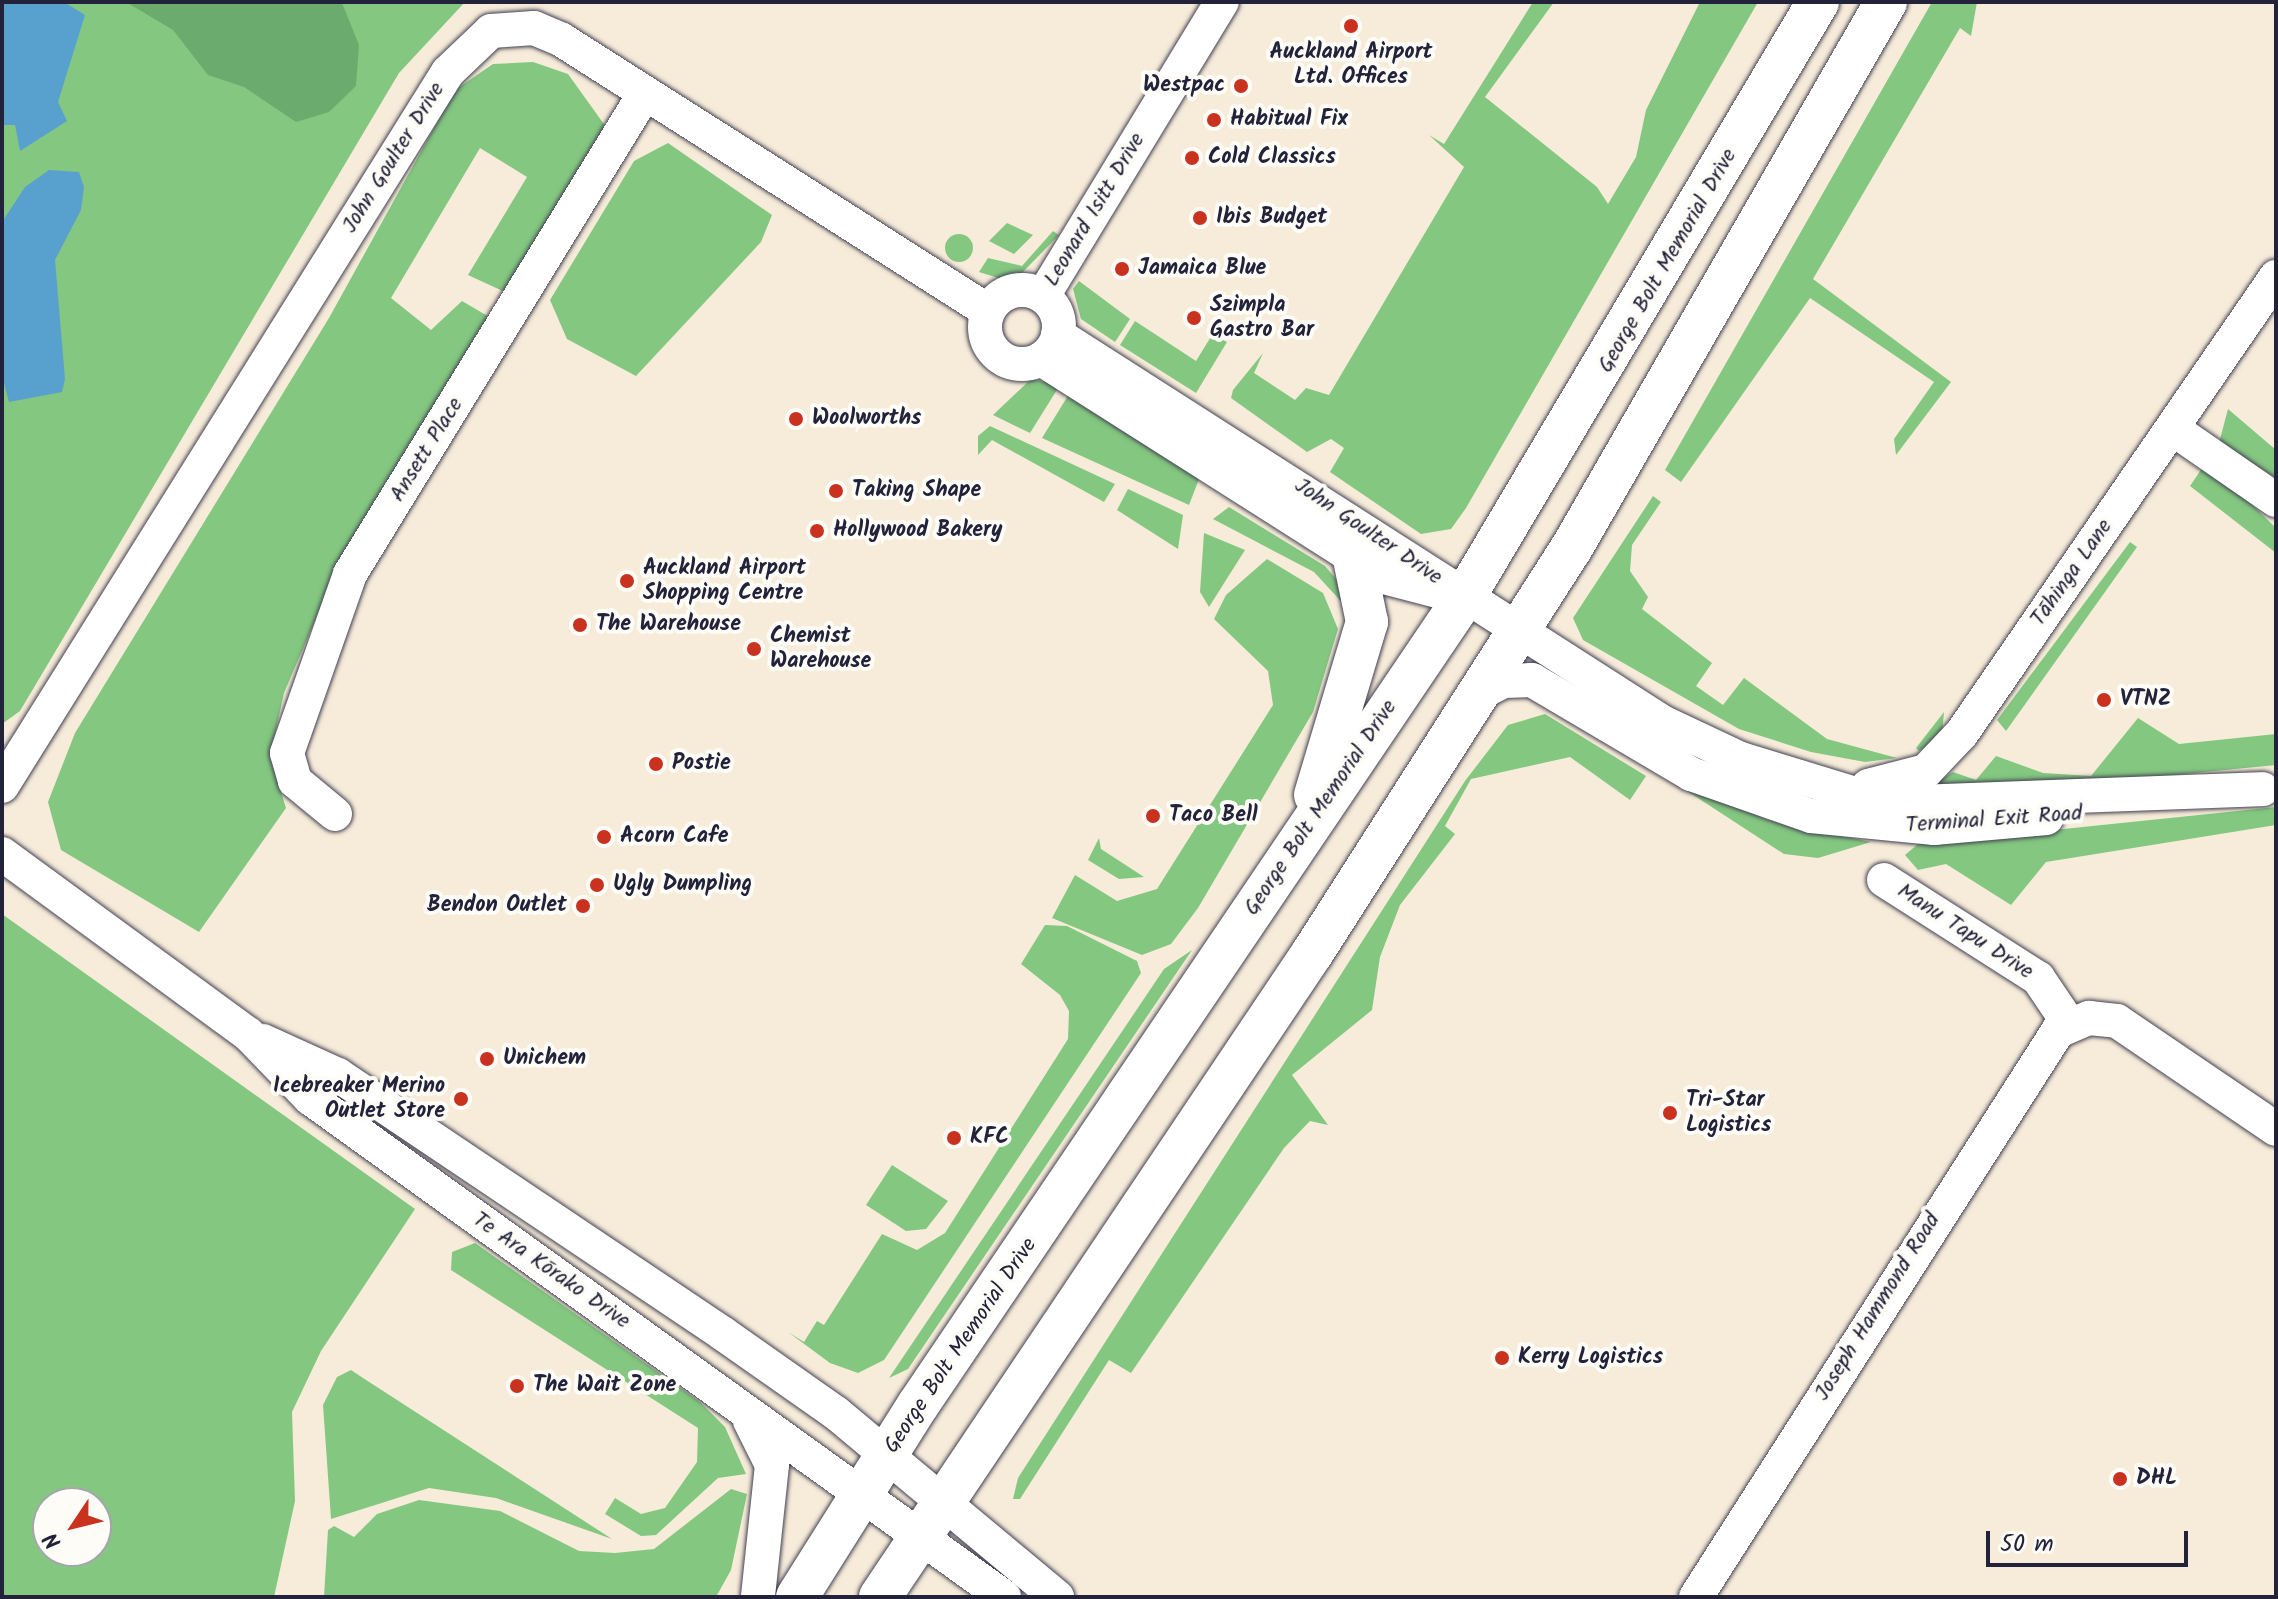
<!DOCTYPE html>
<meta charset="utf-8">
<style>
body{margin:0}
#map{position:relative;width:2278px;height:1599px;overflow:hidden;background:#f7ecd9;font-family:Kalam,sans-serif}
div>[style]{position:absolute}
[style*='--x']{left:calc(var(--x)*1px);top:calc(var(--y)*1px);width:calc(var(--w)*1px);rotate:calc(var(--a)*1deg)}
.green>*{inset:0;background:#84c780}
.round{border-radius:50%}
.forest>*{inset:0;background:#6bac6e}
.water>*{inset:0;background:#58a1cf}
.roads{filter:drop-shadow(0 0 2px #424053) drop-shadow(0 0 2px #424053)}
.minor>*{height:34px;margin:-17px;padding:0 17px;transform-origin:17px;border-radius:17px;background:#fff}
.minor>.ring{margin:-17px;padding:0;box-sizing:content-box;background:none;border:34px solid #fff;border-radius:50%}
.major>*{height:42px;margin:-21px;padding:0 21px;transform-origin:21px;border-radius:21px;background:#fff}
.dots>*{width:22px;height:22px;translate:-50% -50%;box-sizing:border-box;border:4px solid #fdfcf7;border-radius:50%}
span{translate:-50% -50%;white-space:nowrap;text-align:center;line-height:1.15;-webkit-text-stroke:8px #fdfcf7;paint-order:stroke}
.poi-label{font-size:22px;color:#22223b;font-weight:700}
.right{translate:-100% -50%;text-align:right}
.left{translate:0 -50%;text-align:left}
.street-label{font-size:22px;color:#22223b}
.frame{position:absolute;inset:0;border:4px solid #22223b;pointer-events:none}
.north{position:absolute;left:32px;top:1487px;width:80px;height:80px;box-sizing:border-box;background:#fdfcf7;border:2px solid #a5a5ac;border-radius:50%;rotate:235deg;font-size:22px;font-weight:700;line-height:32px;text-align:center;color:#22223b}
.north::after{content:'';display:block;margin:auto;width:28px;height:36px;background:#c8321e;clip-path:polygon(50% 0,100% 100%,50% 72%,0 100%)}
.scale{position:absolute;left:1986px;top:1531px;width:202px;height:36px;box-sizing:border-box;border:4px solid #22223b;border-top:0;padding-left:10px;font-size:24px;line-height:28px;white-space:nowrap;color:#22223b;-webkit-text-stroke:6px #fdfcf7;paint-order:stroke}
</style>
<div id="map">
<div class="green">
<i style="clip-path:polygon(2px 2px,465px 2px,399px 73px,20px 711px,2px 724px)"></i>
<i style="clip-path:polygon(1533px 2px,1554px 2px,1485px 97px,1597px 187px,1608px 204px,1636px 157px,1646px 110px,1700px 2px,1758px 2px,1466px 508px,1451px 529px,1421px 534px,1330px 472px,1344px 448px,1331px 439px,1307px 452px,1231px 398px,1233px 390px,1263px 353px,1254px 373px,1295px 400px,1306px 388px,1329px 395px,1464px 167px,1429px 135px,1444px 144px)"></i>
<i style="clip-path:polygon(1932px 2px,1977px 2px,1971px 36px,1960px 28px,1813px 279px,1951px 382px,1896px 455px,1894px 439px,1934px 382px,1810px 298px,1681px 482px,1665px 470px)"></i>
<i style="clip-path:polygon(533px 62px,568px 74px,606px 127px,507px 293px,468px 275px,527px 177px,480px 148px,391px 298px,431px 330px,462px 301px,491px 318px,328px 590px,284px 693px,270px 757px,286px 808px,199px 932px,61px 850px,48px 802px,75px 733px,329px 318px,455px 90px,493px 64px)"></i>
<i style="clip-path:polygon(668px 143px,772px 215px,761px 242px,636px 376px,567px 339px,550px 300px,634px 161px)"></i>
<i style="clip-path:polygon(1007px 223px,1033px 235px,1014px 254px,989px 241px)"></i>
<i style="clip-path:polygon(1053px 231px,1059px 235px,1020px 275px,1008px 281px,979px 272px,988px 258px,1022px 266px)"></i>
<i class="round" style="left:945px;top:234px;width:28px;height:28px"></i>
<i style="clip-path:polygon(1079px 281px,1130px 319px,1115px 342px,1081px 319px,1073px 289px)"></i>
<i style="clip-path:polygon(1135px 321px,1196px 361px,1212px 335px,1227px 342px,1196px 393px,1120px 345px)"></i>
<i style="clip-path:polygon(1031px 379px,1060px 385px,1030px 433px,993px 415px)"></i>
<i style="clip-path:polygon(1069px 394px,1201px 474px,1189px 505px,1042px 438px)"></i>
<i style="clip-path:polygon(2228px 409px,2276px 450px,2276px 478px,2219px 443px)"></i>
<i style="clip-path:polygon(990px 426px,1115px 484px,1104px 502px,992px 440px,978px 455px,978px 436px)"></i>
<i style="clip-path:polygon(2207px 461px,2276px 528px,2276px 553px,2190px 486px)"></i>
<i style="clip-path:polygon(1128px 489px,1183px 515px,1178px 549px,1117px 510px)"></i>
<i style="clip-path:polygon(1653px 496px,1661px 502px,1632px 545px,1630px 571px,1648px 597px,1642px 609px,1712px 663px,1696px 686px,1723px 705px,1744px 678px,1827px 739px,1897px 758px,1865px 762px,1811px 752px,1739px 729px,1583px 640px,1573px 618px)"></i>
<i style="clip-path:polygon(1229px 507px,1325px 566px,1349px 594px,1349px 610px,1314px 572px,1213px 519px)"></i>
<i style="clip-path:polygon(1204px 533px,1245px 550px,1209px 607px,1200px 592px)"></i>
<i style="clip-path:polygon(2130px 542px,2137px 547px,2006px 731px,1997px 720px)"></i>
<i style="clip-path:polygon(1267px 559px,1323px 593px,1338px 629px,1313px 712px,1198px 908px,1171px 944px,1142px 955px,1052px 918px,1075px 875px,1117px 901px,1157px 889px,1273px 705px,1268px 671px,1214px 619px,1226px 595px)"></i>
<i style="clip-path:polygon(1944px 712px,1942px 734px,1919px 751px,1916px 748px)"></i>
<i style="clip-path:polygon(1545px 714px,1646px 776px,1630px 800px,1570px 757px,1471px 779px,1445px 826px,1455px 834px,1400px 905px,1380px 957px,1372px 1010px,1292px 1075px,1328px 1125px,1310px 1121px,1284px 1148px,1131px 1373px,1109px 1360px,1020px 1499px,1013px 1499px,1018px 1478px,1465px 781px,1508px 725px)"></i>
<i style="clip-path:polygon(2138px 718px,2179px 744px,2276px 734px,2276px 765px,2093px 783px,1932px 785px,1953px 772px,1976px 780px,1996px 756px,2043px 773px,2091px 776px)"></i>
<i style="clip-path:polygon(1661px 774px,1768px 820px,1871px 842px,1818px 858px,1784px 854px)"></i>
<i style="clip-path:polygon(2276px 807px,2276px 825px,2046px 862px,2011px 905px,1946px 864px,1918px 870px,1905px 855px,1918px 844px)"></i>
<i style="clip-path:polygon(1099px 838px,1101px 849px,1144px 877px,1119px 879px,1088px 860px)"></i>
<i style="clip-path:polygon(evenodd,2px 914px,415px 1209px,321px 1351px,292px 1412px,295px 1501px,274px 1597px,2px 1597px,2px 914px,48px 1503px,96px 1503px,96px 1551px,48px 1551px,48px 1503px)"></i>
<i style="clip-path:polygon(1045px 925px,1067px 926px,1137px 961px,1141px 973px,884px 1360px,858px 1373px,830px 1363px,788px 1332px,804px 1342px,817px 1321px,824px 1325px,882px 1234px,917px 1250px,945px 1233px,1068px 1039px,1069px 1011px,1060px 995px,1021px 964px)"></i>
<i style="clip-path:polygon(1192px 950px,908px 1369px,889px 1378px,1164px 969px)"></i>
<i style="clip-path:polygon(892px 1165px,948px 1201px,926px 1229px,906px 1231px,866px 1205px)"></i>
<i style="clip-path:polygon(475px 1243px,700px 1402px,725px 1427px,746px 1474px,718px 1478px,656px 1535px,641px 1536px,605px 1514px,615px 1498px,641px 1514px,665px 1508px,697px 1462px,698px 1428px,451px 1270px,452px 1252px)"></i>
<i style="clip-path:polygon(351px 1370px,363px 1378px,612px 1539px,496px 1498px,429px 1488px,331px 1519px,323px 1405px,337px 1377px)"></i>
<i style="clip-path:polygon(731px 1489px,747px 1494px,731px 1570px,716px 1597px,324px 1597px,328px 1530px,334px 1526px,354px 1537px,377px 1514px,419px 1500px,500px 1511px,579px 1551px,615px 1553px,654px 1549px)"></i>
</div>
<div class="forest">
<i style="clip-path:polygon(126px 2px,342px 3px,359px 45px,356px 86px,329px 112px,296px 122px,244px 87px,208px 75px,173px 30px)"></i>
</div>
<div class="water">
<i style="clip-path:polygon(2px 2px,64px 2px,85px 15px,58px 102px,67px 121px,20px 151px,15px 125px,2px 125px)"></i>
<i style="clip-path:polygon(49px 170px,79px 172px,84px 187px,81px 210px,55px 260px,65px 379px,62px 392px,9px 402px,2px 376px,2px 222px,25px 187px)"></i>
</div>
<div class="roads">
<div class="minor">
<i class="ring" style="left:985px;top:290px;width:40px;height:40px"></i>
<i style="--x:1043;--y:296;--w:344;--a:-58.7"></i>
<i style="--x:1058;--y:335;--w:720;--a:32.63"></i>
<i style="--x:1664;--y:723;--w:85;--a:25.1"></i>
<i style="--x:1741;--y:759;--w:123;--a:17"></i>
<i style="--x:1859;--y:795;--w:55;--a:7.3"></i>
<i style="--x:1914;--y:802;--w:349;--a:-2.1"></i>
<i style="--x:1041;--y:359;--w:406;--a:32.4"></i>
<i style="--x:1384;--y:577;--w:83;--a:14.7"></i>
<i style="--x:2173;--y:429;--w:125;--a:34.6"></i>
<i style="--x:1474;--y:696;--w:34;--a:-27"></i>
<i style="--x:1504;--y:681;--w:28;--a:-2"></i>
<i style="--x:1532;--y:680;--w:185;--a:30.6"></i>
<i style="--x:1691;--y:774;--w:127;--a:19.3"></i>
<i style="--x:1811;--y:816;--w:124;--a:5.6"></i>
<i style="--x:1934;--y:828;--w:113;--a:-5.1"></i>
<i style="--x:2;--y:786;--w:842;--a:-58.01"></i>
<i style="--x:448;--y:72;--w:59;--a:-43.6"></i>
<i style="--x:491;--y:31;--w:43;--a:-4"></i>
<i style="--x:534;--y:28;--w:30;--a:23"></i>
<i style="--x:562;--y:40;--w:505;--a:32.46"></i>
<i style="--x:1868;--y:786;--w:60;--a:-14.5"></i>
<i style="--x:1926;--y:771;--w:52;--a:-46.5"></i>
<i style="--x:1962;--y:733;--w:554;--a:-55.45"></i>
<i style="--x:335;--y:814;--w:52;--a:-140.5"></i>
<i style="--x:295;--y:781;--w:29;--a:-106"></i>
<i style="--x:287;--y:753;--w:190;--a:-70.6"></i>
<i style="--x:350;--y:574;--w:564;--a:-58.48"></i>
<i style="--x:2;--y:854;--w:305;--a:36.2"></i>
<i style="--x:248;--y:1034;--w:89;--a:45.9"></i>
<i style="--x:310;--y:1098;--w:855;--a:35.72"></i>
<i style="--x:1884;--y:880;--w:183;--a:32.5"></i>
<i style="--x:2038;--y:978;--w:55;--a:56"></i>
<i style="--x:263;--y:1041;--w:82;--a:24.4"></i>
<i style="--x:338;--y:1075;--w:463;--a:33.9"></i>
<i style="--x:722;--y:1333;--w:139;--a:35.1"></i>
<i style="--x:836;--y:1413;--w:288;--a:39.8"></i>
<i style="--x:750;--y:1421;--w:49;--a:63.4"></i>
<i style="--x:772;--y:1465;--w:133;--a:96.1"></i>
<i style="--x:1696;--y:1597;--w:672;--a:-57.4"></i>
<i style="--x:2058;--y:1031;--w:34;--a:-23"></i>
<i style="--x:2089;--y:1018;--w:28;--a:6"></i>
<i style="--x:2117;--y:1021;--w:192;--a:34.2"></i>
</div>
<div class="major">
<i style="--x:1315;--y:795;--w:181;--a:-73.3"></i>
<i style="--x:1367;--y:622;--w:64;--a:-101.7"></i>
<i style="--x:797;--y:1597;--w:227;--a:-57.8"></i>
<i style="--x:918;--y:1405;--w:974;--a:-55.92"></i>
<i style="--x:1464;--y:598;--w:693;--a:-59.29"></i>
<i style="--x:880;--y:1597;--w:777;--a:-56.13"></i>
<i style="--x:1313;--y:952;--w:479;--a:-57.4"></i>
<i style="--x:1571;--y:549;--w:631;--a:-60.06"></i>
</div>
</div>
<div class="dots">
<i style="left:1351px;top:26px;background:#c8321e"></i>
<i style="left:1241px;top:86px;background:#c8321e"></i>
<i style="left:1214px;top:120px;background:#c8321e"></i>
<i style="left:1192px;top:158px;background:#c8321e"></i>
<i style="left:1200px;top:218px;background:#c8321e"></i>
<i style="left:1122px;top:269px;background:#c8321e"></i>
<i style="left:1194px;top:318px;background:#c8321e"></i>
<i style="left:796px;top:419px;background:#c8321e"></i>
<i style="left:836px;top:491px;background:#c8321e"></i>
<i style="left:817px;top:531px;background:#c8321e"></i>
<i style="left:627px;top:581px;background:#c8321e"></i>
<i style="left:580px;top:625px;background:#c8321e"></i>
<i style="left:754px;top:649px;background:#c8321e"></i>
<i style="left:2104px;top:700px;background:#c8321e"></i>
<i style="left:656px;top:764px;background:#c8321e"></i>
<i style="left:1153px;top:816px;background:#c8321e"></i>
<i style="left:604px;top:837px;background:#c8321e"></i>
<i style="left:597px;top:885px;background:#c8321e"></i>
<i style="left:583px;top:906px;background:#c8321e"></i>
<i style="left:487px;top:1059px;background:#c8321e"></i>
<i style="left:461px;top:1099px;background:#c8321e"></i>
<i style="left:1670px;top:1113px;background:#c8321e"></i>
<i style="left:954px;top:1138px;background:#c8321e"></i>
<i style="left:1502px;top:1358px;background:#c8321e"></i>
<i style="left:517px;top:1386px;background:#c8321e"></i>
<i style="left:2120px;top:1479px;background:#c8321e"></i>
</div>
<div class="poi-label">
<span style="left:1351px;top:65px">Auckland Airport<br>Ltd. Offices</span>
<span class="right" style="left:1225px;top:86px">Westpac</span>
<span class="left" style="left:1230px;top:120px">Habitual Fix</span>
<span class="left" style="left:1208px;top:158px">Cold Classics</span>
<span class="left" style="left:1216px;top:218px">Ibis Budget</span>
<span class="left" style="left:1138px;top:269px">Jamaica Blue</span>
<span class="left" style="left:1210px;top:318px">Szimpla<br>Gastro Bar</span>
<span class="left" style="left:812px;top:419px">Woolworths</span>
<span class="left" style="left:852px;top:491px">Taking Shape</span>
<span class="left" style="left:833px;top:531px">Hollywood Bakery</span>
<span class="left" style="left:643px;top:581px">Auckland Airport<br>Shopping Centre</span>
<span class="left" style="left:596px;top:625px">The Warehouse</span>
<span class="left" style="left:770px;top:649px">Chemist<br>Warehouse</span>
<span class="left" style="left:2120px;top:700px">VTNZ</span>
<span class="left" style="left:672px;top:764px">Postie</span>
<span class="left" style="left:1169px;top:816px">Taco Bell</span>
<span class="left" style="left:620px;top:837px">Acorn Cafe</span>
<span class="left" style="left:613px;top:885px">Ugly Dumpling</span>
<span class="right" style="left:567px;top:906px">Bendon Outlet</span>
<span class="left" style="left:503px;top:1059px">Unichem</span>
<span class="right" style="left:445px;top:1099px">Icebreaker Merino<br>Outlet Store</span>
<span class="left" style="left:1686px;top:1113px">Tri-Star<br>Logistics</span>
<span class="left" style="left:970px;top:1138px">KFC</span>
<span class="left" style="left:1518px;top:1358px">Kerry Logistics</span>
<span class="left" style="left:533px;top:1386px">The Wait Zone</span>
<span class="left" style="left:2136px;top:1479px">DHL</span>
</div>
<div class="street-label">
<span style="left:394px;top:158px;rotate:-58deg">John Goulter Drive</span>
<span style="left:1095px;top:210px;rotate:-59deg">Leonard Isitt Drive</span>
<span style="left:1668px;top:261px;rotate:-60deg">George Bolt Memorial Drive</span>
<span style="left:427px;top:450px;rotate:-58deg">Ansett Place</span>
<span style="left:1368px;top:532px;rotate:34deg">John Goulter Drive</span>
<span style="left:2072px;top:573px;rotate:-55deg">Tāhinga Lane</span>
<span style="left:1321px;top:808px;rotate:-56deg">George Bolt Memorial Drive</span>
<span style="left:1994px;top:820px;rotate:-4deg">Terminal Exit Road</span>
<span style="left:1965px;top:932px;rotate:33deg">Manu Tapu Drive</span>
<span style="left:551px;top:1271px;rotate:35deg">Te Ara Kōrako Drive</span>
<span style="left:1878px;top:1307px;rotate:-58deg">Joseph Hammond Road</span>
<span style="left:961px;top:1346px;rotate:-56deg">George Bolt Memorial Drive</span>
</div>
<div class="frame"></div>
<div class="north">N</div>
<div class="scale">50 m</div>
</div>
